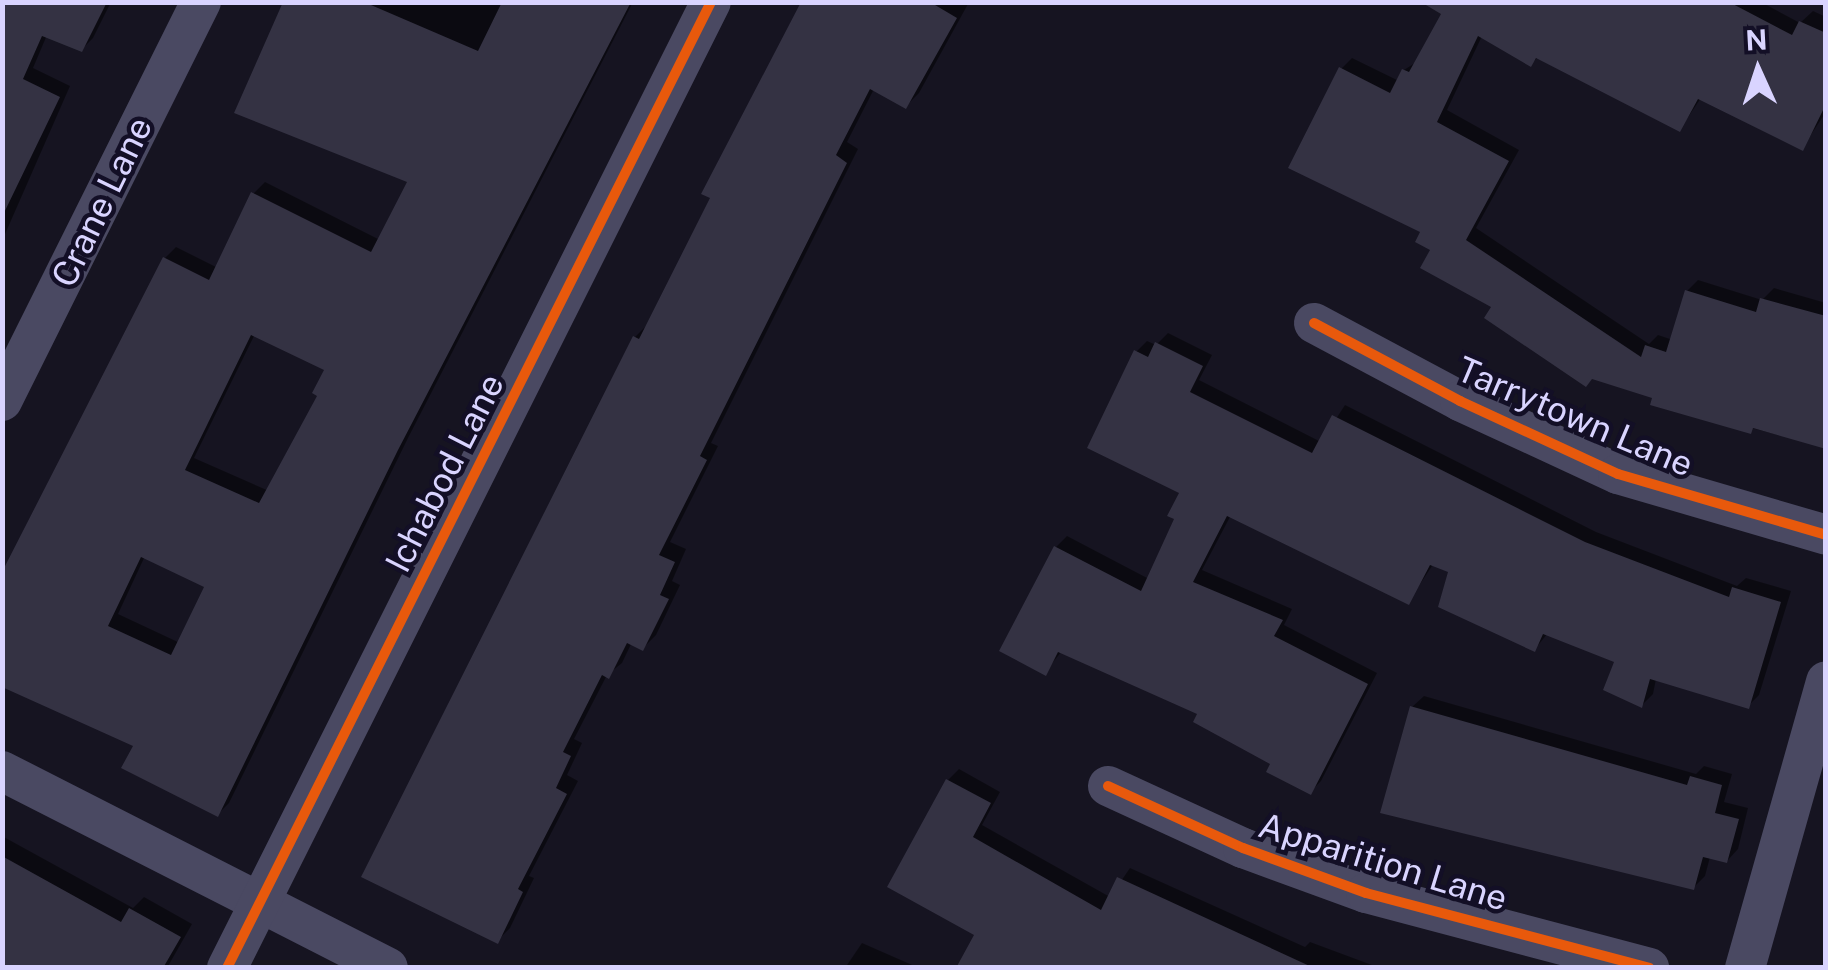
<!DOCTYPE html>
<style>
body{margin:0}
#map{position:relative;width:1828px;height:970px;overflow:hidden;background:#161421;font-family:"Public Sans",sans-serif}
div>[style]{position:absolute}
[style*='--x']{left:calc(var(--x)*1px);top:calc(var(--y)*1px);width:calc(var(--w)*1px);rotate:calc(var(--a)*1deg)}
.shadow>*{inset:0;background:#0007}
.building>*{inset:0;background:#343243}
.street>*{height:40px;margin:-20px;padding:0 20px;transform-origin:20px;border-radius:20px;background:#4a4962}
.cycleway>*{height:10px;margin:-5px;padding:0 5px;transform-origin:5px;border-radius:5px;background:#e8590c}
span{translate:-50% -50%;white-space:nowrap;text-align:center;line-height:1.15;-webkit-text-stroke:9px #130f26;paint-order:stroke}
.street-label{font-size:35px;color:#d9d4ff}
.frame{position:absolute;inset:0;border:5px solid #d9d4ff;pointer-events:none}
.north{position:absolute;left:1708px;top:20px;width:100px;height:100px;-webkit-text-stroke:8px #130f26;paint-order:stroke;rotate:357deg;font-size:28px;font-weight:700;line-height:40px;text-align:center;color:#d9d4ff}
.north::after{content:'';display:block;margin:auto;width:35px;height:45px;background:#d9d4ff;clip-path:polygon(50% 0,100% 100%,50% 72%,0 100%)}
</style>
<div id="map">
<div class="shadow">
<i style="clip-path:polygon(2px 2px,111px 2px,93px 38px,82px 49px,47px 35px,33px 68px,70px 86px,2px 241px)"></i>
<i style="clip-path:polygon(evenodd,286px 2px,633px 2px,409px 436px,229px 803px,218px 814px,136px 744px,2px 683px,165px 258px,176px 247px,218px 268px,253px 194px,265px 182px,380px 240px,410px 181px,286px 2px,255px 334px,327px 369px,320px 395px,269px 491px,194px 458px,255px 334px,286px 2px,145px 556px,208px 586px,180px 643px,118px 614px,145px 556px)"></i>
<i style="clip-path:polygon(803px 2px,968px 4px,919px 93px,906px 106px,874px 89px,847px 142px,858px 149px,711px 443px,718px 446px,670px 542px,686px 549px,672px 581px,680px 585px,656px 635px,643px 648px,632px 642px,622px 663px,607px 675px,574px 739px,582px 743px,567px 775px,578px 781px,529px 876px,534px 878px,510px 928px,497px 941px,635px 337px,648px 324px,714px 197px)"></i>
<i style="clip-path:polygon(1445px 2px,1761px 2px,1800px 23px,1813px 11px,1826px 17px,1826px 112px,1802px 148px,1701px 98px,1680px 129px,1539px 56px,1531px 64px,1482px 36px,1447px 110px,1519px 150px,1476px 228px,1649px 344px,1658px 335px,1673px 340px,1687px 291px,1698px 280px,1762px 300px,1774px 288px,1826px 303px,1826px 447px,1653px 403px,1655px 396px,1494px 306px,1423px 231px,1341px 69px,1352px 58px,1399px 81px,1404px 70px,1418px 61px,1449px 5px)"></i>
<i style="clip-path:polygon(1168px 333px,1212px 355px,1199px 380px,1321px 442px,1345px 405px,1596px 532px,1737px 586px,1746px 578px,1791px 591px,1759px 695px,1748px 706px,1656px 679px,1653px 694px,1642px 705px,1617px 660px,1548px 633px,1535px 649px,1451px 570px,1434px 563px,1408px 602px,1231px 515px,1202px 570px,1292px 609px,1284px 625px,1377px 673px,1321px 781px,1310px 792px,1200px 713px,1062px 651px,1045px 672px,1056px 547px,1067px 536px,1149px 579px,1177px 518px,1182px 492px,1136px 352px,1147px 341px,1156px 345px)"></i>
<i style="clip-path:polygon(1424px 696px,1696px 774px,1704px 766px,1732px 774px,1724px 802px,1748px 808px,1738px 849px,1727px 861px,1710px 857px,1705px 876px,1694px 887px,1412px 707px)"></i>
<i style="clip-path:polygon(959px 769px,1000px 792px,982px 825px,1110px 897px,1130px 868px,1305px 947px,1310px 942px,1380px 968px,957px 968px,978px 934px,948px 780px)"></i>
<i style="clip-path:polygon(2px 836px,133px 908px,144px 897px,192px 924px,167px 968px,2px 968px)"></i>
<i style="clip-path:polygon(862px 943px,919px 968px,845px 968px)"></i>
</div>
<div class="building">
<i style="clip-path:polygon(2px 2px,107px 2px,82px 52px,42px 36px,23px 79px,60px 97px,2px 217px)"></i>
<i style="clip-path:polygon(evenodd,283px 2px,364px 2px,478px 51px,502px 2px,631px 2px,398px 450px,218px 817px,121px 768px,133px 746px,2px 687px,2px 572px,163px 257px,209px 280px,251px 192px,371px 252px,407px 182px,234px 113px,283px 2px,251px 335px,324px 370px,312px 393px,317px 396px,259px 503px,185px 470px,251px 335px,283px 2px,141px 557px,204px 587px,171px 655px,108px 626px,141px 557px)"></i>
<i style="clip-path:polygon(801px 2px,930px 2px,957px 18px,906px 109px,870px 89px,836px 155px,847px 163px,700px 456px,707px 460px,659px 555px,675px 562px,660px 595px,669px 599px,643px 651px,627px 643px,609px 679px,602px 675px,563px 752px,571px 756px,556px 788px,567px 794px,518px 889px,523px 892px,498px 944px,361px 877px,633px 336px,639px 339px,710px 198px,701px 194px)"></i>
<i style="clip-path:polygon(1421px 2px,1729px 2px,1792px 35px,1799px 21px,1826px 33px,1826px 104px,1803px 151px,1698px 99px,1680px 132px,1536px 58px,1531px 67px,1478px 36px,1437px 122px,1509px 161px,1466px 240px,1641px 357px,1645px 345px,1666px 352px,1685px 290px,1756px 312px,1760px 298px,1826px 316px,1826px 449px,1753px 428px,1751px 434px,1650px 405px,1652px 398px,1592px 379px,1586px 387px,1484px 318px,1491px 307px,1420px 268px,1430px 250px,1415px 242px,1420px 232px,1288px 168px,1339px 67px,1390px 93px,1402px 69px,1409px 72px,1441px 14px)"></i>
<i style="clip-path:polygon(1155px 342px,1203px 366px,1190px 392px,1312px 453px,1332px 415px,1585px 542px,1729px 597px,1732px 587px,1781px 602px,1749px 709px,1650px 679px,1642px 708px,1603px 690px,1614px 662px,1543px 634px,1535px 652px,1438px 607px,1448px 572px,1430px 565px,1409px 605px,1227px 516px,1193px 582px,1283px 620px,1274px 636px,1368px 684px,1311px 795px,1266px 772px,1270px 764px,1193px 722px,1197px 714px,1058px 652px,1046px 676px,999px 651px,1054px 546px,1141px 591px,1174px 519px,1167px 516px,1179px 493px,1087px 448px,1134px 350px,1148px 357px)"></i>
<i style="clip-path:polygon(1410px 706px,1687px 785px,1690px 776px,1722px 785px,1715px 813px,1739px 819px,1727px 863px,1703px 857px,1694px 890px,1380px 813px)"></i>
<i style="clip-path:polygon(946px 779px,991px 803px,973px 837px,1101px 910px,1117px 877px,1314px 968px,956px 968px,974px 935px,887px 887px)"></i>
<i style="clip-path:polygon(2px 856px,121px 922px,129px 908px,181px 937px,163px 968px,2px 968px)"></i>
</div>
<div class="street">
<i style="--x:1314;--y:323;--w:166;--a:28.1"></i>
<i style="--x:1460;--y:401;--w:174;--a:24.8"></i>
<i style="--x:1618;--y:474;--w:217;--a:16.3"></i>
<i style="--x:2;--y:401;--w:446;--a:-63.5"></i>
<i style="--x:2;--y:771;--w:433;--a:27"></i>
<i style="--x:1108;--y:786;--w:149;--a:24.7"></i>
<i style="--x:1243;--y:848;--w:131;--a:20.1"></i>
<i style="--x:1366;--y:893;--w:293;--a:14.8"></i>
<i style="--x:227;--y:968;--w:1080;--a:-63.39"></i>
<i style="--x:1745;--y:968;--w:298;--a:-74.2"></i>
</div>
<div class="cycleway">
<i style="--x:1314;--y:323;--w:166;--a:28.1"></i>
<i style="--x:1460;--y:401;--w:174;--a:24.8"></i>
<i style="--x:1618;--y:474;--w:217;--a:16.3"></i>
<i style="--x:1108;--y:786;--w:149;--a:24.7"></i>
<i style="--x:1243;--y:848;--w:131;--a:20.1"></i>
<i style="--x:1366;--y:893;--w:293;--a:14.8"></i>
<i style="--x:227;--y:968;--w:1080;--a:-63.39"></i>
</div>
<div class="street-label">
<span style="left:102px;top:202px;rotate:-64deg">Crane Lane</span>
<span style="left:1575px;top:417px;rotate:23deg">Tarrytown Lane</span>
<span style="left:445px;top:473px;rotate:-63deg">Ichabod Lane</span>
<span style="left:1383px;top:862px;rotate:17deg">Apparition Lane</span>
</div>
<div class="frame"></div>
<div class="north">N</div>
</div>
